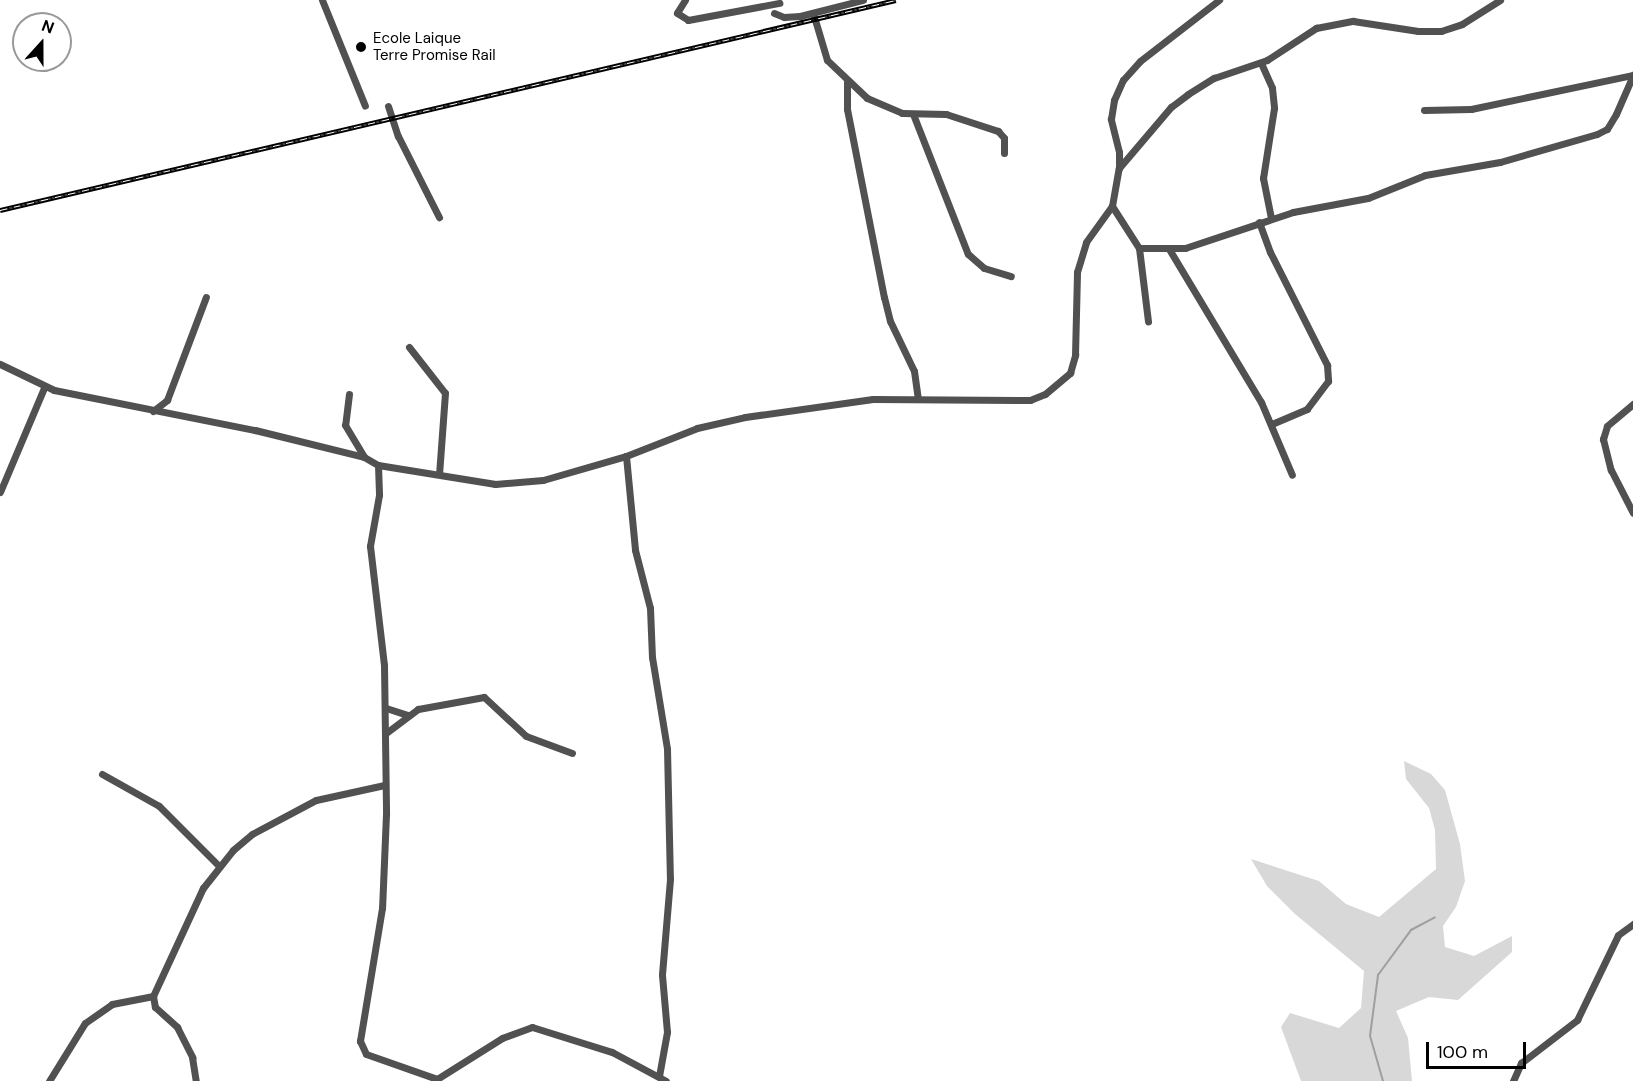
<!DOCTYPE html>
<style>
body{margin:0}
#map{position:relative;width:1633px;height:1081px;overflow:hidden;background:#fff;font-family:"DM Sans",sans-serif}
div>[style]{position:absolute}
[style*='--x']{left:calc(var(--x)*1px);top:calc(var(--y)*1px);width:calc(var(--w)*1px);rotate:calc(var(--a)*1deg)}
.green>*{inset:0;background:#d8d8d8}
.stream>*{height:2px;margin:-1px;padding:0 1px;transform-origin:1px;border-radius:1px;background:#9f9f9f}
.street>*{height:7px;margin:-3.5px;padding:0 3.5px;transform-origin:3.5px;border-radius:3.5px;background:#515151}
.rail>*{height:4.5px;margin-top:-2.25px;transform-origin:0;background:repeating-linear-gradient(90deg,#fff 0 7px,#000 0 14px);box-sizing:border-box;border-block:2px solid #000}
.dots>*{width:16px;height:16px;translate:-50% -50%;box-sizing:border-box;border:3px solid #fff;border-radius:50%}
span{translate:-50% -50%;white-space:nowrap;text-align:center;line-height:1.15;-webkit-text-stroke:4.5px #fff;paint-order:stroke}
.poi-label{font-size:15px;color:#000}
.left{translate:0 -50%;text-align:left}
.north{position:absolute;left:12px;top:12px;width:60px;height:60px;box-sizing:border-box;background:#fff;border:2px solid #999;border-radius:50%;rotate:21deg;font-size:16px;font-weight:700;line-height:24px;text-align:center;color:#000}
.north::after{content:'';display:block;margin:auto;width:21px;height:27px;background:#000;clip-path:polygon(50% 0,100% 100%,50% 72%,0 100%)}
.scale{position:absolute;left:1426px;top:1042px;width:100px;height:27px;box-sizing:border-box;border:3px solid #000;border-top:0;padding-left:8px;font-size:18px;line-height:21px;white-space:nowrap;color:#000;-webkit-text-stroke:4px #fff;paint-order:stroke}
</style>
<div id="map">
<div class="green">
<i style="clip-path:polygon(1404px 761px,1431px 774px,1445px 790px,1460px 844px,1465px 881px,1456px 907px,1443px 926px,1445px 947px,1474px 956px,1512px 936px,1512px 952px,1458px 1000px,1429px 997px,1396px 1011px,1408px 1038px,1412px 1081px,1301px 1081px,1281px 1027px,1290px 1013px,1339px 1028px,1361px 1008px,1364px 971px,1295px 914px,1267px 886px,1251px 859px,1319px 881px,1346px 904px,1379px 917px,1436px 869px,1435px 830px,1429px 808px,1406px 779px)"></i>
</div>
<div class="stream">
<i style="--x:1383;--y:1081;--w:47;--a:-106.1"></i>
<i style="--x:1370;--y:1036;--w:62;--a:-82.5"></i>
<i style="--x:1378;--y:975;--w:56;--a:-53.7"></i>
<i style="--x:1411;--y:930;--w:27;--a:-28"></i>
</div>
<div class="street">
<i style="--x:322;--y:0;--w:114;--a:67.9"></i>
<i style="--x:685;--y:0;--w:15;--a:122"></i>
<i style="--x:677;--y:13;--w:13;--a:32"></i>
<i style="--x:688;--y:20;--w:93;--a:-10.6"></i>
<i style="--x:774;--y:13;--w:11;--a:22"></i>
<i style="--x:784;--y:17;--w:16;--a:-4"></i>
<i style="--x:800;--y:16;--w:65;--a:-14.3"></i>
<i style="--x:813;--y:13;--w:49;--a:73.4"></i>
<i style="--x:827;--y:60;--w:55;--a:43.5"></i>
<i style="--x:867;--y:98;--w:38;--a:23"></i>
<i style="--x:902;--y:113;--w:44;--a:1.3"></i>
<i style="--x:946;--y:114;--w:55;--a:18.1"></i>
<i style="--x:998;--y:131;--w:9;--a:49"></i>
<i style="--x:1004;--y:138;--w:15;--a:90"></i>
<i style="--x:1261;--y:63;--w:27;--a:66"></i>
<i style="--x:1272;--y:88;--w:20;--a:84"></i>
<i style="--x:1274;--y:108;--w:71;--a:98.9"></i>
<i style="--x:1263;--y:178;--w:41;--a:78.7"></i>
<i style="--x:847;--y:81;--w:28;--a:90"></i>
<i style="--x:847;--y:109;--w:192;--a:78.9"></i>
<i style="--x:884;--y:297;--w:25;--a:76"></i>
<i style="--x:890;--y:321;--w:55;--a:64.4"></i>
<i style="--x:914;--y:371;--w:27;--a:82"></i>
<i style="--x:388;--y:106;--w:32;--a:72"></i>
<i style="--x:398;--y:136;--w:91;--a:63.2"></i>
<i style="--x:1424;--y:110;--w:47;--a:-1.2"></i>
<i style="--x:1471;--y:109;--w:166;--a:-11.9"></i>
<i style="--x:913;--y:114;--w:150;--a:68.6"></i>
<i style="--x:968;--y:254;--w:21;--a:41"></i>
<i style="--x:984;--y:268;--w:28;--a:17"></i>
<i style="--x:1119;--y:168;--w:80;--a:-49.6"></i>
<i style="--x:1171;--y:107;--w:21;--a:-37"></i>
<i style="--x:1188;--y:94;--w:31;--a:-32"></i>
<i style="--x:1214;--y:78;--w:56;--a:-18.8"></i>
<i style="--x:1267;--y:60;--w:59;--a:-33.1"></i>
<i style="--x:1316;--y:28;--w:38;--a:-11"></i>
<i style="--x:1353;--y:21;--w:66;--a:8.7"></i>
<i style="--x:1418;--y:31;--w:23;--a:0"></i>
<i style="--x:1441;--y:31;--w:22;--a:-18"></i>
<i style="--x:1462;--y:24;--w:45;--a:-32.3"></i>
<i style="--x:1112;--y:206;--w:50;--a:57.3"></i>
<i style="--x:1139;--y:248;--w:46;--a:0"></i>
<i style="--x:1185;--y:248;--w:114;--a:-18.4"></i>
<i style="--x:1293;--y:212;--w:76;--a:-10.6"></i>
<i style="--x:1368;--y:198;--w:61;--a:-22"></i>
<i style="--x:1425;--y:175;--w:76;--a:-9.8"></i>
<i style="--x:1500;--y:162;--w:101;--a:-16.1"></i>
<i style="--x:1597;--y:134;--w:11;--a:-27"></i>
<i style="--x:1607;--y:129;--w:17;--a:-59"></i>
<i style="--x:1616;--y:114;--w:43;--a:-66.4"></i>
<i style="--x:1259;--y:222;--w:32;--a:70"></i>
<i style="--x:1270;--y:252;--w:127;--a:63.2"></i>
<i style="--x:1327;--y:365;--w:16;--a:86"></i>
<i style="--x:1328;--y:381;--w:35;--a:127"></i>
<i style="--x:1307;--y:409;--w:39;--a:157"></i>
<i style="--x:1139;--y:248;--w:74;--a:83"></i>
<i style="--x:1169;--y:249;--w:179;--a:59"></i>
<i style="--x:1261;--y:402;--w:79;--a:67"></i>
<i style="--x:409;--y:347;--w:58;--a:52"></i>
<i style="--x:445;--y:393;--w:81;--a:94.2"></i>
<i style="--x:0;--y:364;--w:60;--a:25.7"></i>
<i style="--x:54;--y:390;--w:205;--a:11.3"></i>
<i style="--x:255;--y:430;--w:112;--a:13.9"></i>
<i style="--x:364;--y:457;--w:16;--a:30"></i>
<i style="--x:378;--y:465;--w:119;--a:9.2"></i>
<i style="--x:495;--y:484;--w:48;--a:-4.8"></i>
<i style="--x:543;--y:480;--w:86;--a:-16.1"></i>
<i style="--x:626;--y:456;--w:76;--a:-21.5"></i>
<i style="--x:697;--y:428;--w:49;--a:-12.9"></i>
<i style="--x:745;--y:417;--w:129;--a:-8"></i>
<i style="--x:873;--y:399;--w:157;--a:0.4"></i>
<i style="--x:1030;--y:400;--w:16;--a:-22"></i>
<i style="--x:1045;--y:394;--w:33;--a:-40"></i>
<i style="--x:1070;--y:373;--w:19;--a:-74"></i>
<i style="--x:1075;--y:355;--w:83;--a:-88.6"></i>
<i style="--x:1077;--y:272;--w:31;--a:-73"></i>
<i style="--x:1086;--y:242;--w:44;--a:-54.2"></i>
<i style="--x:1112;--y:206;--w:39;--a:-80"></i>
<i style="--x:1119;--y:168;--w:16;--a:-90"></i>
<i style="--x:1119;--y:152;--w:34;--a:-104"></i>
<i style="--x:1111;--y:119;--w:19;--a:-81"></i>
<i style="--x:1114;--y:100;--w:22;--a:-66"></i>
<i style="--x:1123;--y:80;--w:25;--a:-48"></i>
<i style="--x:1140;--y:61;--w:100;--a:-37.7"></i>
<i style="--x:349;--y:394;--w:31;--a:97"></i>
<i style="--x:345;--y:425;--w:37;--a:59"></i>
<i style="--x:1633;--y:404;--w:34;--a:140"></i>
<i style="--x:1607;--y:426;--w:14;--a:107"></i>
<i style="--x:1603;--y:439;--w:32;--a:76"></i>
<i style="--x:1611;--y:470;--w:48;--a:62.9"></i>
<i style="--x:153;--y:411;--w:18;--a:-38"></i>
<i style="--x:167;--y:400;--w:110;--a:-69.3"></i>
<i style="--x:626;--y:456;--w:94;--a:84.5"></i>
<i style="--x:635;--y:550;--w:60;--a:75.5"></i>
<i style="--x:650;--y:608;--w:49;--a:87.7"></i>
<i style="--x:652;--y:657;--w:93;--a:80.7"></i>
<i style="--x:667;--y:749;--w:130;--a:88.7"></i>
<i style="--x:670;--y:879;--w:96;--a:94.8"></i>
<i style="--x:662;--y:975;--w:57;--a:85"></i>
<i style="--x:667;--y:1032;--w:45;--a:100.3"></i>
<i style="--x:378;--y:465;--w:30;--a:88"></i>
<i style="--x:379;--y:495;--w:52;--a:100"></i>
<i style="--x:370;--y:546;--w:120;--a:83.3"></i>
<i style="--x:384;--y:665;--w:149;--a:89.2"></i>
<i style="--x:386;--y:814;--w:94;--a:92.4"></i>
<i style="--x:382;--y:908;--w:135;--a:99.4"></i>
<i style="--x:360;--y:1041;--w:14;--a:65"></i>
<i style="--x:366;--y:1054;--w:75;--a:19.4"></i>
<i style="--x:437;--y:1079;--w:77;--a:-32.2"></i>
<i style="--x:502;--y:1038;--w:32;--a:-20"></i>
<i style="--x:532;--y:1027;--w:84;--a:17.4"></i>
<i style="--x:612;--y:1052;--w:61;--a:28.2"></i>
<i style="--x:0;--y:492;--w:113;--a:-67.1"></i>
<i style="--x:386;--y:708;--w:23;--a:18"></i>
<i style="--x:386;--y:733;--w:40;--a:-37"></i>
<i style="--x:418;--y:709;--w:67;--a:-10.3"></i>
<i style="--x:484;--y:697;--w:57;--a:42.9"></i>
<i style="--x:526;--y:736;--w:49;--a:20.3"></i>
<i style="--x:102;--y:774;--w:65;--a:29.3"></i>
<i style="--x:159;--y:806;--w:85;--a:45"></i>
<i style="--x:153;--y:996;--w:11;--a:80"></i>
<i style="--x:155;--y:1007;--w:30;--a:42"></i>
<i style="--x:177;--y:1027;--w:34;--a:63"></i>
<i style="--x:192;--y:1057;--w:24;--a:81"></i>
<i style="--x:49;--y:1081;--w:68;--a:-58.2"></i>
<i style="--x:85;--y:1023;--w:33;--a:-35"></i>
<i style="--x:112;--y:1004;--w:42;--a:-11"></i>
<i style="--x:153;--y:996;--w:119;--a:-65.2"></i>
<i style="--x:203;--y:888;--w:48;--a:-51.7"></i>
<i style="--x:233;--y:850;--w:25;--a:-40"></i>
<i style="--x:252;--y:834;--w:72;--a:-28"></i>
<i style="--x:316;--y:800;--w:70;--a:-12.4"></i>
<i style="--x:1513;--y:1081;--w:20;--a:-66"></i>
<i style="--x:1521;--y:1063;--w:71;--a:-37.5"></i>
<i style="--x:1577;--y:1020;--w:94;--a:-64.2"></i>
<i style="--x:1618;--y:935;--w:19;--a:-36"></i>
</div>
<div class="rail">
<i style="--x:0;--y:210;--w:920;--a:-13.19"></i>
</div>
<div class="dots">
<i style="left:361px;top:47px;background:#000"></i>
</div>
<div class="poi-label">
<span class="left" style="left:373px;top:47px">Ecole Laique<br>Terre Promise Rail</span>
</div>
<div class="north">N</div>
<div class="scale">100 m</div>
</div>
